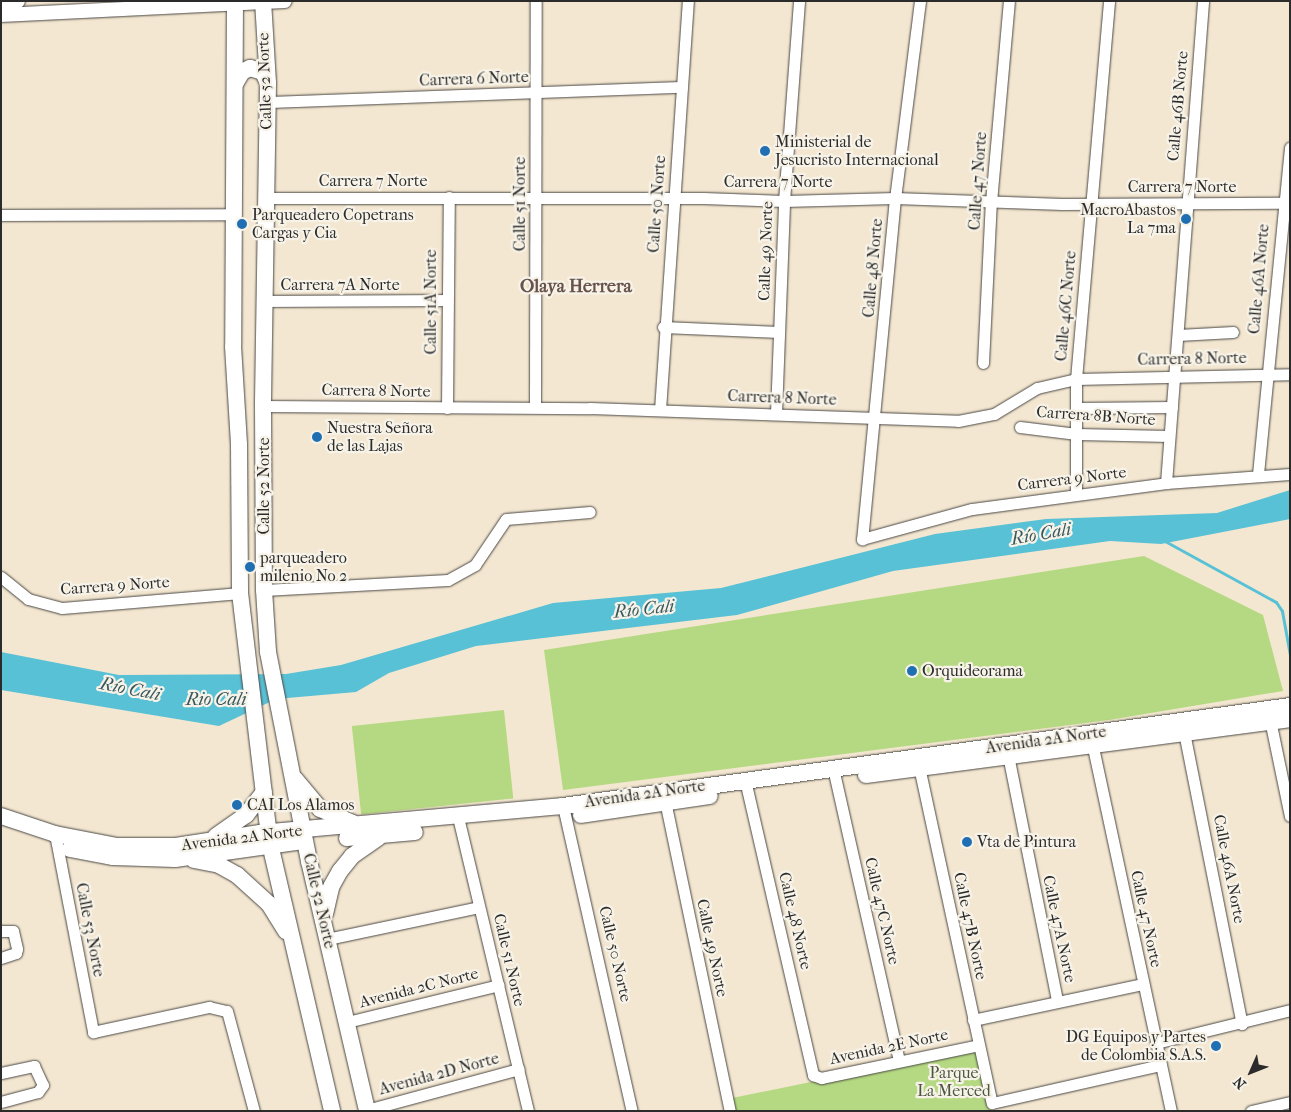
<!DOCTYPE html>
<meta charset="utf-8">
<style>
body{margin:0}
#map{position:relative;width:1291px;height:1112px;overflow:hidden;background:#f4e7d1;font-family:"IM FELL French Canon",serif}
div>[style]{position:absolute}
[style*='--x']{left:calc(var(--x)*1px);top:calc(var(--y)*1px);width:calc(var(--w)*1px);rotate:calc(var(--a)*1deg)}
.green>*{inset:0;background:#b5d982;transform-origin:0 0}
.water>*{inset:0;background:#59c1d6}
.stream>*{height:3px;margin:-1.5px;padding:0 1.5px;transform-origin:1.5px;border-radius:1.5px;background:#59c1d6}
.roads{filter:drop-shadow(0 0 1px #494744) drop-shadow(0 0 1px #494744)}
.minor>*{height:11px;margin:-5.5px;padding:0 5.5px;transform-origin:5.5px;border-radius:5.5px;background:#fff}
.tertiary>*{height:14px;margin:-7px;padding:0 7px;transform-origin:7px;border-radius:7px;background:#fff}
.secondary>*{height:16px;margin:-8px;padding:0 8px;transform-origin:8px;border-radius:8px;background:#fff}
.dots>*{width:14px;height:14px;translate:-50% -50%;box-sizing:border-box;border:2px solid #f7f3e8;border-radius:50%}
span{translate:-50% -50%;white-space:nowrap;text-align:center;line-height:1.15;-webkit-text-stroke:4.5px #f7f3e8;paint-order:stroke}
.street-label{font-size:16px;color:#2b2b2b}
.poi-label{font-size:16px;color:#2b2b2b}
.left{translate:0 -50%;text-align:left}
.right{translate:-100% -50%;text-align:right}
.park-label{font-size:16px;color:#4e5641}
.neighbourhood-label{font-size:18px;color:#67534b;font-weight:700}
.water-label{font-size:18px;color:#39585e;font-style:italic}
.frame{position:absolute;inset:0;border:2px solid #2b2b2b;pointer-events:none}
.north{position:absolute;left:1226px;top:1047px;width:50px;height:50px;-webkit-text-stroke:4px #f7f3e8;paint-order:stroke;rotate:226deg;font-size:14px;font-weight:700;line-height:20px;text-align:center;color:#2b2b2b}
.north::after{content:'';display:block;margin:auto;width:18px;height:22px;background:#2b2b2b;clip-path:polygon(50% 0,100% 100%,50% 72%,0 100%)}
</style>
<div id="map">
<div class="green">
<i style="clip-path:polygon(1144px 556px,1263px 615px,1283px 691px,1109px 720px,563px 790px,544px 650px)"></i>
<i style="left:504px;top:710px;width:89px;height:153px;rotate:84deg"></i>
<i style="clip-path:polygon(977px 1048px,991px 1111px,735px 1111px,732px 1098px)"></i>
</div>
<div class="water">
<i style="clip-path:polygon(1290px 490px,1290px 519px,1161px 544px,1110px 541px,893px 571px,737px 615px,476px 646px,389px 673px,356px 692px,276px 699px,219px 726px,1px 690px,1px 652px,119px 675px,286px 674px,341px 665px,553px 603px,721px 588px,935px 534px,1046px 519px,1217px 513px)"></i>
</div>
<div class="stream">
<i style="--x:1163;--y:540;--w:129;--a:28.8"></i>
<i style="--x:1276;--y:602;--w:11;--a:56"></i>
<i style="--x:1282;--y:611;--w:45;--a:79.7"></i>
</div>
<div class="roads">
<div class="minor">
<i style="--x:920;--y:1;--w:199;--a:97.2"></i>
<i style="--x:895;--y:198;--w:343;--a:95.5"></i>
<i style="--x:862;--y:539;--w:114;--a:-15.3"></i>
<i style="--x:972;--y:509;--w:196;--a:-7.6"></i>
<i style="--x:1166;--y:483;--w:124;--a:-4.2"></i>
<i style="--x:268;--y:102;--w:414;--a:-2.1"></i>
<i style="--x:265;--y:198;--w:438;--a:0"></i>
<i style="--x:703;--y:198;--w:81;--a:2.1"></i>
<i style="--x:784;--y:201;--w:111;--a:-1.5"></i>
<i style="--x:895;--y:198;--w:167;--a:2.1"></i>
<i style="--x:1062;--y:204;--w:228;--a:-0.3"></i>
<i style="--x:1;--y:215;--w:233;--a:-0.2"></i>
<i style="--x:264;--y:301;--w:183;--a:-0.3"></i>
<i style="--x:663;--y:327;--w:116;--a:2.5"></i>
<i style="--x:1178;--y:335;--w:55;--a:-3.1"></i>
<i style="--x:983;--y:363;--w:161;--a:-87.2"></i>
<i style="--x:991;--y:202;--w:202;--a:-84.9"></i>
<i style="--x:263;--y:406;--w:327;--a:0.4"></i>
<i style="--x:590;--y:408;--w:368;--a:2"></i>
<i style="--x:958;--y:421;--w:37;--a:-11"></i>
<i style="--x:994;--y:414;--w:50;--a:-31.2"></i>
<i style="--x:1037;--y:388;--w:40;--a:-13"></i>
<i style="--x:1076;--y:379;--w:214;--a:-1.3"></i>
<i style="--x:535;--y:407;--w:406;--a:-89.9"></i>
<i style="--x:447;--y:408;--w:211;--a:-89.5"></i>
<i style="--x:1078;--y:408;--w:94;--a:-0.6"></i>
<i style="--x:660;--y:410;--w:410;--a:-86.1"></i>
<i style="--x:776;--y:413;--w:212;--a:-87.8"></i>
<i style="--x:784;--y:201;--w:201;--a:-85.7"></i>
<i style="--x:1020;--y:427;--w:57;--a:7"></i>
<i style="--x:1077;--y:434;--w:92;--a:1.2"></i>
<i style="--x:1258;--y:474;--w:328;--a:-84.4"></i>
<i style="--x:1166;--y:483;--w:483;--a:-85.6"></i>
<i style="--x:1076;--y:494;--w:115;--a:-90"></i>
<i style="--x:1076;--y:379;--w:379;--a:-85"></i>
<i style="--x:1;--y:577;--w:35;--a:39"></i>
<i style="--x:28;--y:599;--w:35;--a:15"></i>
<i style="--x:62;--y:608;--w:179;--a:-4.8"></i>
<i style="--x:264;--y:590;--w:184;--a:-3.1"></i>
<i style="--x:448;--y:580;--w:31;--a:-29"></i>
<i style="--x:475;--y:565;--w:55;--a:-56"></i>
<i style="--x:506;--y:519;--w:84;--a:-4.8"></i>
<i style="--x:1269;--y:715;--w:103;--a:78.3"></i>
<i style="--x:1183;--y:727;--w:303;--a:78.8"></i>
<i style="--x:1091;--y:738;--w:381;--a:77.9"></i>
<i style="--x:1007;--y:750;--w:256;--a:78.7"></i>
<i style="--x:918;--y:762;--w:349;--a:77.8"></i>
<i style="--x:992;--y:1103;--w:173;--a:-12.7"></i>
<i style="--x:833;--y:768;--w:299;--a:77.3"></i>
<i style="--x:745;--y:780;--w:303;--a:77"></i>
<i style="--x:813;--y:1075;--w:9;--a:21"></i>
<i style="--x:821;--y:1078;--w:161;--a:-11.8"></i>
<i style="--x:664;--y:796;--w:322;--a:78.2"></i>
<i style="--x:563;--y:806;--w:313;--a:77.3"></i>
<i style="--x:458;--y:817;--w:302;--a:76.6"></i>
<i style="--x:55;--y:834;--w:202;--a:79.1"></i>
<i style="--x:93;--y:1032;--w:119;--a:-12.2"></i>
<i style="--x:209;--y:1007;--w:18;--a:13"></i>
<i style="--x:227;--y:1011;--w:104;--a:74.9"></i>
<i style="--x:1;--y:931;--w:12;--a:0"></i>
<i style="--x:13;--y:931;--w:18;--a:77"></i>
<i style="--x:17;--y:949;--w:4;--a:104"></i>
<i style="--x:16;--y:953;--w:16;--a:162"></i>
<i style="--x:327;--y:939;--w:155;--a:-11.9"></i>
<i style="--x:973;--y:1020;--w:174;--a:-12"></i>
<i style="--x:347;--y:1022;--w:156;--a:-13.7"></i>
<i style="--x:1156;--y:1043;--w:138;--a:-13.8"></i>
<i style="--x:1;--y:1073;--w:34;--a:-12"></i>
<i style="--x:34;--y:1066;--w:21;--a:65"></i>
<i style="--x:43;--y:1085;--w:9;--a:126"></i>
<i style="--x:38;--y:1092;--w:38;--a:165"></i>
<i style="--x:367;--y:1110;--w:157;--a:-15.1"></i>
<i style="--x:1251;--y:1111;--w:40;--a:-13"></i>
</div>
<div class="tertiary">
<i style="--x:1;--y:2;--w:17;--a:-3"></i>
<i style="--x:1;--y:15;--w:284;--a:-2.8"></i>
</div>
<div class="secondary">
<i style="--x:235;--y:1;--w:345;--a:90.3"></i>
<i style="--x:233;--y:346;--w:99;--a:86.5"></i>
<i style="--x:239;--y:445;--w:148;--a:89.6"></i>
<i style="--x:240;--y:593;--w:253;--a:83.2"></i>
<i style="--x:270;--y:844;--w:274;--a:76.9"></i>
<i style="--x:263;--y:1;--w:82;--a:86.5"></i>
<i style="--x:268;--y:83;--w:323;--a:90.9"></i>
<i style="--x:263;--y:406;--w:184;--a:89.7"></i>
<i style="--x:264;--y:590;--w:62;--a:86.3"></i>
<i style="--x:268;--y:652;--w:213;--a:78.9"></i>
<i style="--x:309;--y:861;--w:257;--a:76.9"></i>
<i style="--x:235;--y:84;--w:14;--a:-60"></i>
<i style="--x:242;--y:72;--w:9;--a:-27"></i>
<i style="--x:250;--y:68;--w:14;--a:17"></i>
<i style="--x:263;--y:72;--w:12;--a:66"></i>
<i style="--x:866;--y:775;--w:428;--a:-7.5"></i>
<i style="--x:295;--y:779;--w:39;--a:50"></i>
<i style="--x:320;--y:809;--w:36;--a:23"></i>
<i style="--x:581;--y:815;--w:130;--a:-8.4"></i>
<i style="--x:1;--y:816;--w:57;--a:18.4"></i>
<i style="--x:55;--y:834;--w:62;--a:11.1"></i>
<i style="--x:116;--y:846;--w:60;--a:0"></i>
<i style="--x:176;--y:846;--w:85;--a:-8.8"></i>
<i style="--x:260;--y:833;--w:304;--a:-5.1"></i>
<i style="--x:563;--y:806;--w:734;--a:-7.83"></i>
<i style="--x:216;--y:836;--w:37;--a:-35"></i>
<i style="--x:246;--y:815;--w:29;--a:-52"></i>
<i style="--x:347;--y:838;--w:68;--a:-5"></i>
<i style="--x:70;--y:849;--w:44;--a:10.5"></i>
<i style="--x:113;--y:857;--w:62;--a:1.8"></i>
<i style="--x:175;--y:859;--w:129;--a:-8"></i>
<i style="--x:194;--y:860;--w:25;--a:11"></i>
<i style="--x:219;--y:865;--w:21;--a:29"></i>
<i style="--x:237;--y:875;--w:43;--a:42.2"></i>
<i style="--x:269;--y:904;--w:32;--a:58"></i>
<i style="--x:325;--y:914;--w:28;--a:-77"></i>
<i style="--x:331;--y:887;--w:18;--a:-61"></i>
<i style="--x:340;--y:871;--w:19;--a:-51"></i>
<i style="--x:352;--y:856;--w:32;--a:-35"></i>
</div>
</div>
<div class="dots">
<i style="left:765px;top:151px;background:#1f6fb2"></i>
<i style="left:1186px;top:219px;background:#1f6fb2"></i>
<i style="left:242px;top:224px;background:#1f6fb2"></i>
<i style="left:317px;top:437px;background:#1f6fb2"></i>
<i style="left:250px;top:567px;background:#1f6fb2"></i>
<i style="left:912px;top:671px;background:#1f6fb2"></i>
<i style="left:237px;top:805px;background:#1f6fb2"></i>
<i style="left:967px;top:842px;background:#1f6fb2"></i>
<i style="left:1216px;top:1046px;background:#1f6fb2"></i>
</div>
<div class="street-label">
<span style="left:474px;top:79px;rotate:-2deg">Carrera 6 Norte</span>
<span style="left:265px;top:81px;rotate:-92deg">Calle 52 Norte</span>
<span style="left:1178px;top:106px;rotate:-85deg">Calle 46B Norte</span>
<span style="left:373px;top:181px">Carrera 7 Norte</span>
<span style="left:978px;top:181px;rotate:-86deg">Calle 47 Norte</span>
<span style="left:778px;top:182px">Carrera 7 Norte</span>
<span style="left:1182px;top:187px">Carrera 7 Norte</span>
<span style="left:520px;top:204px;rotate:-90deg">Calle 51 Norte</span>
<span style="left:657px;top:204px;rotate:-86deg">Calle 50 Norte</span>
<span style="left:766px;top:251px;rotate:-88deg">Calle 49 Norte</span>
<span style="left:873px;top:268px;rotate:-85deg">Calle 48 Norte</span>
<span style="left:1259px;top:279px;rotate:-85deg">Calle 46A Norte</span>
<span style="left:340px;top:285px">Carrera 7A Norte</span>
<span style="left:431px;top:302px;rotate:-90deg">Calle 51A Norte</span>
<span style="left:1066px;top:306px;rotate:-85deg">Calle 46C Norte</span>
<span style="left:1192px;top:359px;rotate:-1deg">Carrera 8 Norte</span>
<span style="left:376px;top:391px;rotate:1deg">Carrera 8 Norte</span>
<span style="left:782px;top:398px;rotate:2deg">Carrera 8 Norte</span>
<span style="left:1096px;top:416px;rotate:4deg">Carrera 8B Norte</span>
<span style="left:1072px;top:479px;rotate:-7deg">Carrera 9 Norte</span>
<span style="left:264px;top:486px;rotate:-90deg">Calle 52 Norte</span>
<span style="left:115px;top:586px;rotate:-4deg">Carrera 9 Norte</span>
<span style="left:1046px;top:740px;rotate:-8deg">Avenida 2A Norte</span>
<span style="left:645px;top:794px;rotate:-8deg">Avenida 2A Norte</span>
<span style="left:242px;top:838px;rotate:-7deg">Avenida 2A Norte</span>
<span style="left:1229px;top:869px;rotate:79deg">Calle 46A Norte</span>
<span style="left:319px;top:901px;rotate:77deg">Calle 52 Norte</span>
<span style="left:882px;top:911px;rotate:77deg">Calle 47C Norte</span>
<span style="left:1146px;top:919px;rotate:78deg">Calle 47 Norte</span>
<span style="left:795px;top:921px;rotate:77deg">Calle 48 Norte</span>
<span style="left:970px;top:926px;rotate:78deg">Calle 47B Norte</span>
<span style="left:1059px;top:929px;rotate:78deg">Calle 47A Norte</span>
<span style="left:90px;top:930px;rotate:79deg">Calle 53 Norte</span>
<span style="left:712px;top:948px;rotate:78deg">Calle 49 Norte</span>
<span style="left:615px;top:954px;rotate:77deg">Calle 50 Norte</span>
<span style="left:509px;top:960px;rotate:77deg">Calle 51 Norte</span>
<span style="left:419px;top:988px;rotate:-14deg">Avenida 2C Norte</span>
<span style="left:889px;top:1047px;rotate:-12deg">Avenida 2E Norte</span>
<span style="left:439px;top:1074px;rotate:-15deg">Avenida 2D Norte</span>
</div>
<div class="poi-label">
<span class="left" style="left:775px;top:151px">Ministerial de<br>Jesucristo Internacional</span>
<span class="right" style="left:1176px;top:219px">MacroAbastos<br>La 7ma</span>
<span class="left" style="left:252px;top:224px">Parqueadero Copetrans<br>Cargas y Cia</span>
<span class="left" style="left:327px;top:437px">Nuestra Señora<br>de las Lajas</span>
<span class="left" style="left:260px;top:567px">parqueadero<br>milenio No 2</span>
<span class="left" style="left:922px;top:671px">Orquideorama</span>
<span class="left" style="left:247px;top:805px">CAI Los Alamos</span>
<span class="left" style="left:977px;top:842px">Vta de Pintura</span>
<span class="right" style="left:1206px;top:1046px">DG Equipos y Partes<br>de Colombia S.A.S.</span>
</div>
<div class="park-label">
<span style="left:954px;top:1082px">Parque<br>La Merced</span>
</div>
<div class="neighbourhood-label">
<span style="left:576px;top:287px">Olaya Herrera</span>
</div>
<div class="water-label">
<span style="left:1041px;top:535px;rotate:-10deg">Río Cali</span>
<span style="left:644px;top:610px;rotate:-6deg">Río Cali</span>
<span style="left:130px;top:690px;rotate:11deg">Río Cali</span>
<span style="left:216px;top:700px">Rio Cali</span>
</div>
<div class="frame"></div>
<div class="north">N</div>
</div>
